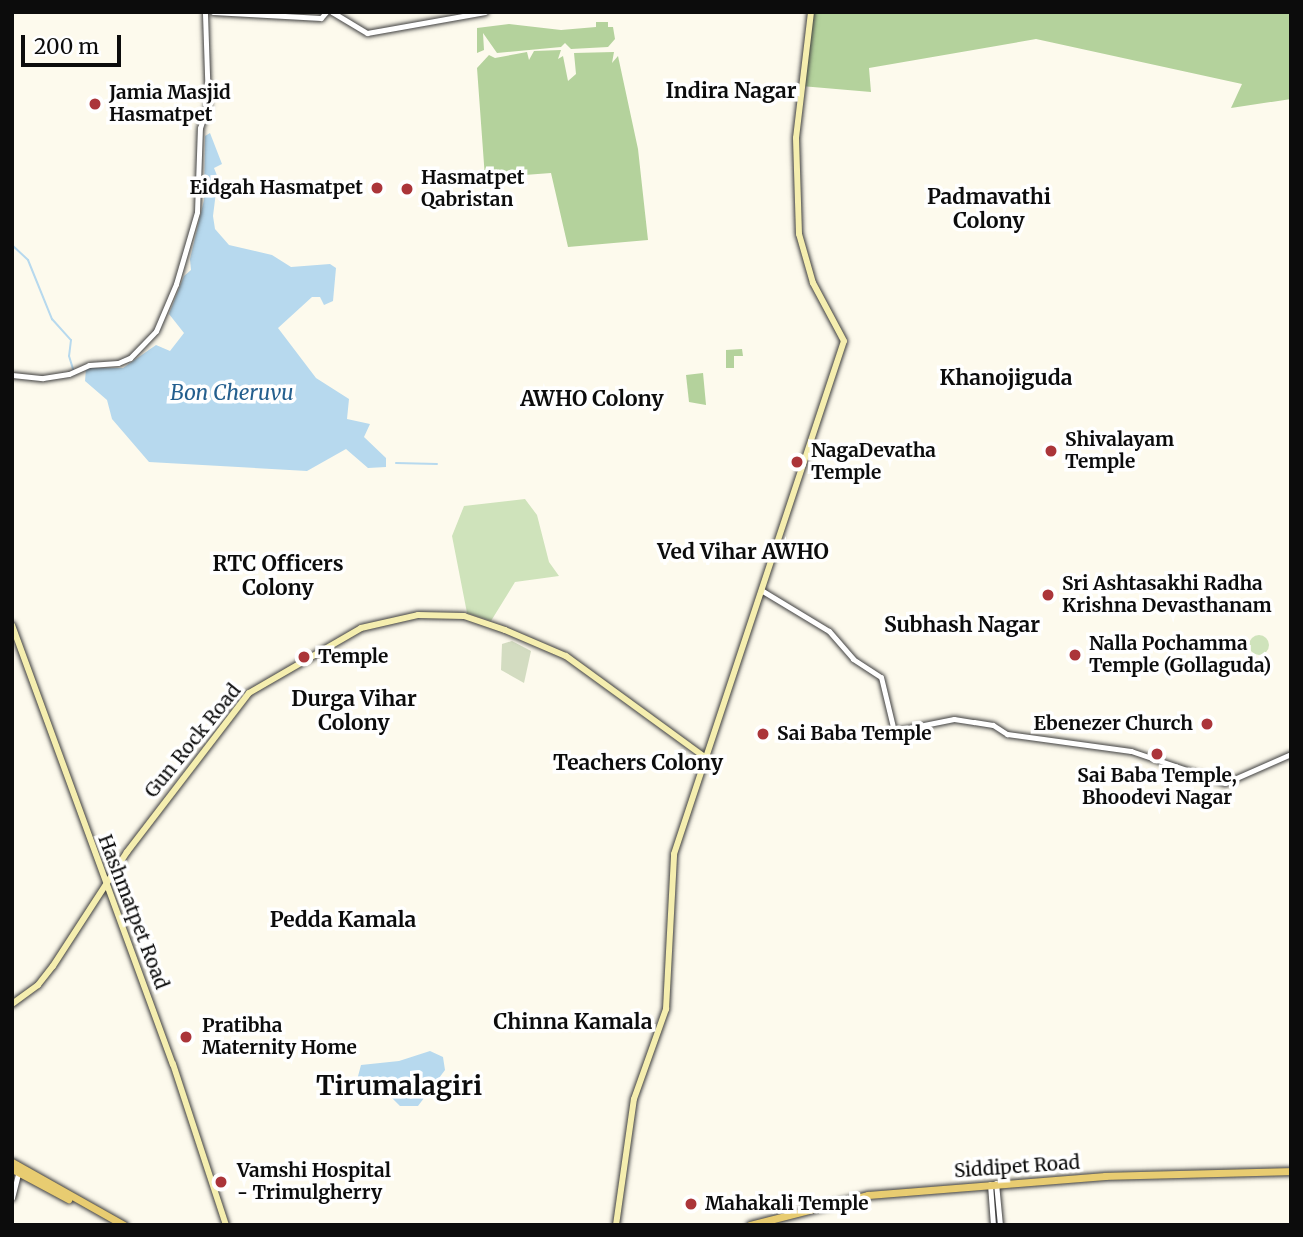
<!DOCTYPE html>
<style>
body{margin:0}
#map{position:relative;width:1303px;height:1237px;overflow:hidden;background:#fdfaed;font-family:Merriweather,serif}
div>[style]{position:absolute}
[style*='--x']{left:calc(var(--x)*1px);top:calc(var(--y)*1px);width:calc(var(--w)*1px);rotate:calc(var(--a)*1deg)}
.green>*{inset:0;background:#cfe3bb}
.round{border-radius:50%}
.forest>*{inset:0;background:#b4d29c}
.cemetery>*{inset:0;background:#d3dcc1}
.water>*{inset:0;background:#b7d9ee}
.stream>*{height:2px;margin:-1px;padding:0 1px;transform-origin:1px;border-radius:1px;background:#b7d9ee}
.roads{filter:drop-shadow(0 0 2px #3f3f3f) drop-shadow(0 0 2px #3f3f3f)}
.tertiary>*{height:5px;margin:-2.5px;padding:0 2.5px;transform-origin:2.5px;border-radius:2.5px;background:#fff}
.secondary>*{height:6px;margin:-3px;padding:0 3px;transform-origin:3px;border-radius:3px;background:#f5eeaf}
.primary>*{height:7px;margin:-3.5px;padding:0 3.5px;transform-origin:3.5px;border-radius:3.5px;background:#e8cc71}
.dots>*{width:19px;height:19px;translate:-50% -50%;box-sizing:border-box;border:4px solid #fff;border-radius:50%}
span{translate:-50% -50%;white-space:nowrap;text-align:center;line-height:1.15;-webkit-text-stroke:7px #fff;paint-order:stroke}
.poi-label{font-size:19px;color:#0c0c0c;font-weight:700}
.left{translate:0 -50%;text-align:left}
.right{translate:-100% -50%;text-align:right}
.street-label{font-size:19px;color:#0c0c0c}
.neighbourhood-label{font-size:21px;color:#0c0c0c;font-weight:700}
.water-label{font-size:21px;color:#245f8e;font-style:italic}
.district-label{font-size:26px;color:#0c0c0c;font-weight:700}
.frame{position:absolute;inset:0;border:14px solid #0c0c0c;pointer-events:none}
.scale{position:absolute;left:21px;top:35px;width:100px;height:32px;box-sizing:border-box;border:4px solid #0c0c0c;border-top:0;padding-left:9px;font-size:21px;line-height:24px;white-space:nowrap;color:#0c0c0c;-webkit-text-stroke:5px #fff;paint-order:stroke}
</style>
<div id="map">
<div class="green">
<i style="clip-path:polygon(525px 499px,537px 515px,549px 562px,559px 576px,515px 582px,491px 621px,467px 613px,452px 536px,464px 506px)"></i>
<i class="round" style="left:1249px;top:635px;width:20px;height:20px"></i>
</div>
<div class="forest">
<i style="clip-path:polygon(811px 12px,1291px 12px,1291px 99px,1231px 108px,1242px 84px,1036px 39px,869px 68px,871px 92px,801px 86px)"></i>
<i style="clip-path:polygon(596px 22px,608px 22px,608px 27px,613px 27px,615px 39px,608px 47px,571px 49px,565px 43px,561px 47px,497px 53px,483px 33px,484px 50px,477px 53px,477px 28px,509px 24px,561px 30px,596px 27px)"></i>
<i style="clip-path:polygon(561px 50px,558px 59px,563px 56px,568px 81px,576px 74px,574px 53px,614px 52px,612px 63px,618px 56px,638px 149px,648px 240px,568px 247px,551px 173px,485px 178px,477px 68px,489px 55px,495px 58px,527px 52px,529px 60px,534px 51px)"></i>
<i style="clip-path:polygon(742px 349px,743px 356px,734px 356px,734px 368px,726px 368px,726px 350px)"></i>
<i style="clip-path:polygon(703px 373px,706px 405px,689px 402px,686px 375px)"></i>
</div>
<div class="cemetery">
<i style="clip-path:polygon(512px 641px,531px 651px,524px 683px,501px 670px,502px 644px)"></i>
</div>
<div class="water">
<i style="clip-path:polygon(210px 133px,222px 164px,214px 168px,222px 188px,216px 192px,213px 216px,215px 229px,229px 245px,272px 255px,291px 267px,330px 264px,336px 268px,333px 301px,324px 305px,320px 297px,312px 297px,278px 328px,316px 378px,349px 399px,347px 419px,370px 424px,364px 437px,386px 458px,386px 467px,368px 468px,346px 449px,307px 471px,149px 462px,112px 419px,107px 400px,85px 381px,86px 368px,123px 368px,156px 345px,170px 351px,184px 333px,169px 314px,184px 276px,191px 270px,190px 259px,204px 200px,205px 136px)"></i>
<i style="clip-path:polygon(430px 1051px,443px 1057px,445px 1070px,418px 1106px,400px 1106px,388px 1094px,357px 1080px,361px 1065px,399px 1061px)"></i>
</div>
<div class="stream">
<i style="--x:12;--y:245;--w:22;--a:43"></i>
<i style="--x:28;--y:260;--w:64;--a:67.9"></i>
<i style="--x:52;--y:319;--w:28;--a:48"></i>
<i style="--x:71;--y:340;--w:16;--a:97"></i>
<i style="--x:69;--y:356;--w:14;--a:73"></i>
<i style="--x:396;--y:463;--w:41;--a:1.4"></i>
</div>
<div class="roads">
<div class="tertiary">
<i style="--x:213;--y:12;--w:108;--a:3.2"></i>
<i style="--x:321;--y:18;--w:8;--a:-50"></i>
<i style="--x:332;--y:12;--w:41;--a:31"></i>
<i style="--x:367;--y:33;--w:120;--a:-10.1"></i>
<i style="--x:12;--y:375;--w:31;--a:6"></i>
<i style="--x:43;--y:378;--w:26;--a:-9"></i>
<i style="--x:69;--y:374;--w:22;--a:-24"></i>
<i style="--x:89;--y:365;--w:29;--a:-4"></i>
<i style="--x:118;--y:363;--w:13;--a:-23"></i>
<i style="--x:130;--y:358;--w:37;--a:-46"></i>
<i style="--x:156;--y:331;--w:51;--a:-66.9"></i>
<i style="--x:176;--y:284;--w:75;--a:-73.7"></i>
<i style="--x:197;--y:212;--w:84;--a:-88"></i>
<i style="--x:200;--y:128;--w:25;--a:-72"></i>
<i style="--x:208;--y:104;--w:92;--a:-91.9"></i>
<i style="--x:761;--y:590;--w:79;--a:31.1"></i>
<i style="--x:829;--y:631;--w:37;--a:49"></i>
<i style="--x:853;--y:659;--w:33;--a:33"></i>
<i style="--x:881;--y:677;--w:56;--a:76.5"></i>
<i style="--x:894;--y:731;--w:61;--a:-11.3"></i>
<i style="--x:954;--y:719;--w:20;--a:9"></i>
<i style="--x:974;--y:722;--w:19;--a:9"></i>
<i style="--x:993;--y:725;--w:17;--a:33"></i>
<i style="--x:1007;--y:734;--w:125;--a:7.8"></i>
<i style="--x:1131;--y:751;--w:99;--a:18.8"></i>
<i style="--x:1225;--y:783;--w:72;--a:-23.7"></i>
<i style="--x:996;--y:1183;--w:42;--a:84.6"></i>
<i style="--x:990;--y:1184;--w:41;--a:85.8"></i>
<i style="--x:12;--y:1198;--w:29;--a:-76"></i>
</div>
<div class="secondary">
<i style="--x:12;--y:625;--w:468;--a:69.9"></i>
<i style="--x:173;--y:1064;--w:169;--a:71.8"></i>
<i style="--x:12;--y:1004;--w:32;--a:-36"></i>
<i style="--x:38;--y:985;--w:24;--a:-52"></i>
<i style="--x:53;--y:966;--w:136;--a:-57"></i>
<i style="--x:127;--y:852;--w:200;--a:-52.5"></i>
<i style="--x:249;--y:693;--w:129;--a:-30.1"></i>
<i style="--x:361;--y:628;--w:58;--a:-12.8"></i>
<i style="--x:418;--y:615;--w:46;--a:1.2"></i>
<i style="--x:464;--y:616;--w:43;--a:18.9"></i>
<i style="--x:505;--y:630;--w:66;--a:23.1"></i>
<i style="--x:566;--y:656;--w:170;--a:36.1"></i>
<i style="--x:616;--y:1225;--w:127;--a:-81.9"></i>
<i style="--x:634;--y:1099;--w:96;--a:-70.4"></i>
<i style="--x:666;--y:1009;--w:155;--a:-87"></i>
<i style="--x:674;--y:854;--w:540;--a:-71.67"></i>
<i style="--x:844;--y:341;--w:66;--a:-118.1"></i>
<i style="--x:813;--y:283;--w:51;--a:-105.9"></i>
<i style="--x:799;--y:234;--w:96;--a:-91.8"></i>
<i style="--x:796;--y:138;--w:127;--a:-83.2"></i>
</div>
<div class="primary">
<i style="--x:12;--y:1162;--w:129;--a:29.4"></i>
<i style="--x:12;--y:1169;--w:64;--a:28.2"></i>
<i style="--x:750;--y:1225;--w:122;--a:-14.3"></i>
<i style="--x:868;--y:1195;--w:238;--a:-4.6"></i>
<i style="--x:1105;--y:1176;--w:186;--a:-1.5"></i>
</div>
</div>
<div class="dots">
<i style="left:95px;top:104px;background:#ab3539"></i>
<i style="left:377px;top:188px;background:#ab3539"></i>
<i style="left:407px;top:189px;background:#ab3539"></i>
<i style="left:1051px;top:451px;background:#ab3539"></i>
<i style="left:797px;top:462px;background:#ab3539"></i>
<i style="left:1048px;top:595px;background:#ab3539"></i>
<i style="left:1075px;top:655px;background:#ab3539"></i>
<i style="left:304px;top:657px;background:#ab3539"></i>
<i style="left:1207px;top:724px;background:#ab3539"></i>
<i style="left:763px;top:734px;background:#ab3539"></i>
<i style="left:1157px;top:754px;background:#ab3539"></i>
<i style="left:186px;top:1037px;background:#ab3539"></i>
<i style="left:221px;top:1182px;background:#ab3539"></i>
<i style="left:691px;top:1204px;background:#ab3539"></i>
</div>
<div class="poi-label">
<span class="left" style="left:109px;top:104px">Jamia Masjid<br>Hasmatpet</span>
<span class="left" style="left:421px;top:189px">Hasmatpet<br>Qabristan</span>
<span class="right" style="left:363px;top:188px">Eidgah Hasmatpet</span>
<span class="left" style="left:1065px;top:451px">Shivalayam<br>Temple</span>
<span class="left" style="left:811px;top:462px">NagaDevatha<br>Temple</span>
<span class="left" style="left:1062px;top:595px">Sri Ashtasakhi Radha<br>Krishna Devasthanam</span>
<span class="left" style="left:1089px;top:655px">Nalla Pochamma<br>Temple (Gollaguda)</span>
<span class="left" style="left:318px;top:657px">Temple</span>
<span class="right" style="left:1193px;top:724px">Ebenezer Church</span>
<span class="left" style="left:777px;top:734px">Sai Baba Temple</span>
<span style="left:1157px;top:787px">Sai Baba Temple,<br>Bhoodevi Nagar</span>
<span class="left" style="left:202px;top:1037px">Pratibha<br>Maternity Home</span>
<span class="left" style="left:237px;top:1182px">Vamshi Hospital<br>- Trimulgherry</span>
<span class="left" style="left:705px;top:1204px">Mahakali Temple</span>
</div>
<div class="street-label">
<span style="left:193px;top:741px;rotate:-51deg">Gun Rock Road</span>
<span style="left:133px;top:912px;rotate:69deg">Hashmatpet Road</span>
<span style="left:1017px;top:1167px;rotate:-4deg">Siddipet Road</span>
</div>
<div class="neighbourhood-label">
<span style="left:731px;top:91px">Indira Nagar</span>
<span style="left:989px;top:209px">Padmavathi<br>Colony</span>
<span style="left:1006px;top:378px">Khanojiguda</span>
<span style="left:592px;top:399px">AWHO Colony</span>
<span style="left:743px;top:552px">Ved Vihar AWHO</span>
<span style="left:278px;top:576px">RTC Officers<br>Colony</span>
<span style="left:962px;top:625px">Subhash Nagar</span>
<span style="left:354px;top:711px">Durga Vihar<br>Colony</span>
<span style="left:638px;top:763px">Teachers Colony</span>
<span style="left:343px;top:920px">Pedda Kamala</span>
<span style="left:573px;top:1022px">Chinna Kamala</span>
</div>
<div class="water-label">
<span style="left:232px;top:393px">Bon Cheruvu</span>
</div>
<div class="district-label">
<span style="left:399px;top:1086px">Tirumalagiri</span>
</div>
<div class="frame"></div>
<div class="scale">200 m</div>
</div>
